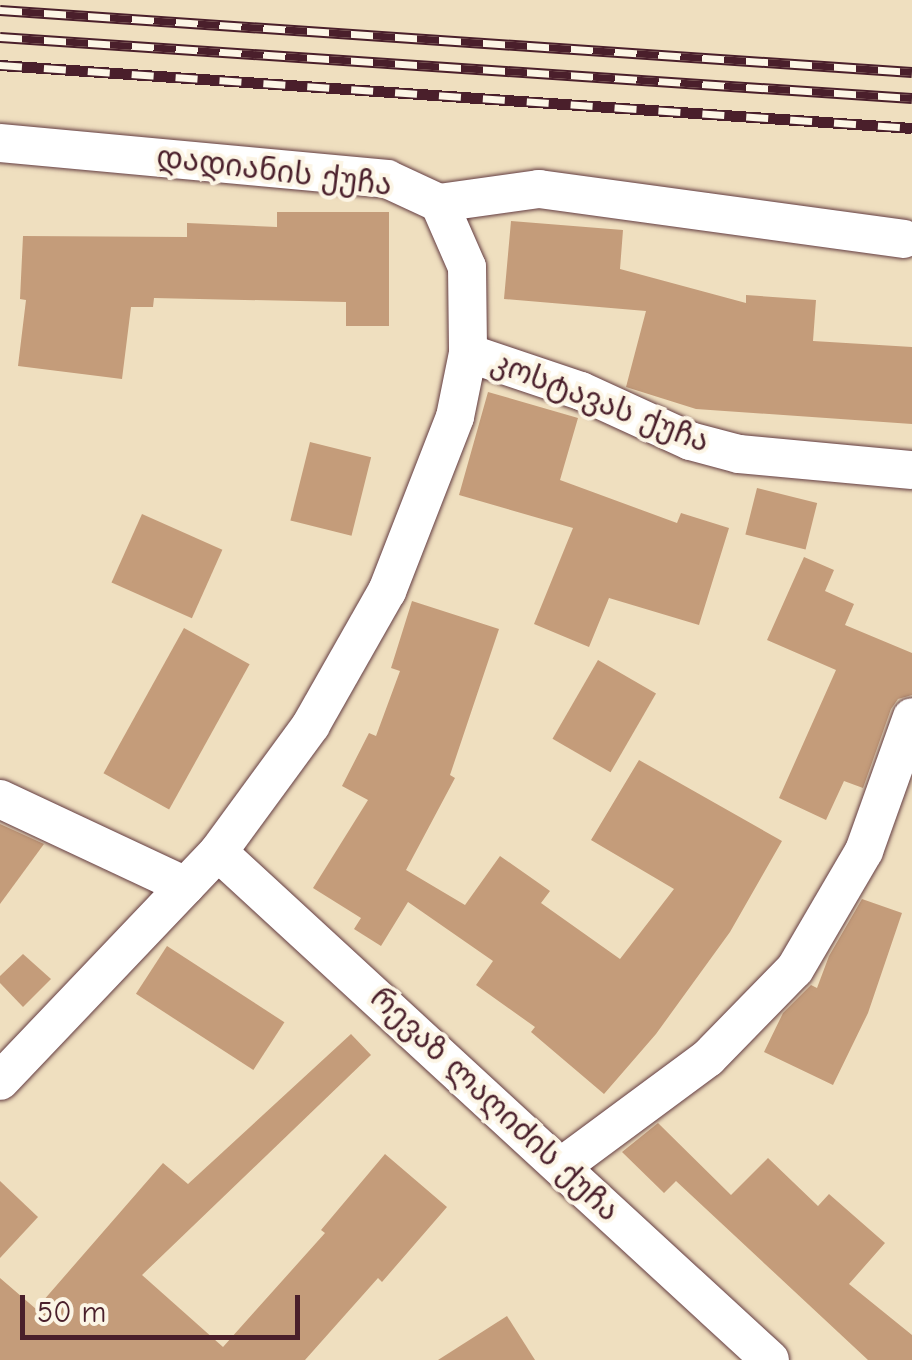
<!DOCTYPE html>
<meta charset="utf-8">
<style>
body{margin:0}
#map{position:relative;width:912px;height:1360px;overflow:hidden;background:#efdfbf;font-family:"Comic Neue","Noto Sans Georgian",sans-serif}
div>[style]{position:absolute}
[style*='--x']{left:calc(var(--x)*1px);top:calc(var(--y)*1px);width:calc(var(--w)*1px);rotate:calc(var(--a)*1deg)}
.building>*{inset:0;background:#c49c7a;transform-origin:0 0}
.roads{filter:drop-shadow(0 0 2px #633c41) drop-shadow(0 0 2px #633c41)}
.minor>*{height:38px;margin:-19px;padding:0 19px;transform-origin:19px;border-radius:19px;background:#fff}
.rail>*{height:11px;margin-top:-5.5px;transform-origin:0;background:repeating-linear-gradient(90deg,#fcf5e5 0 22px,#4a1f2b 0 44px);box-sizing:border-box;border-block:2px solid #4a1f2b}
span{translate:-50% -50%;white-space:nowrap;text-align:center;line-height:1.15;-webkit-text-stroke:8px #fcf5e5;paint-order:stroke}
.street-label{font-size:30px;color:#4a1f2b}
.scale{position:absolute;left:20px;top:1295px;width:280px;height:45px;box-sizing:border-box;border:5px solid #4a1f2b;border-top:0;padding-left:12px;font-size:30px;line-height:35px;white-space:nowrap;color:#4a1f2b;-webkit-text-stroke:8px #fcf5e5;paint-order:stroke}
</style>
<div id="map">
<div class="building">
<i style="clip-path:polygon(277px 212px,389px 212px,389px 326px,346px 326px,346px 302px,154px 298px,153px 307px,131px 307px,122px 379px,18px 366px,26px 300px,20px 299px,23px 236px,187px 237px,187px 223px,277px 227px)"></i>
<i style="clip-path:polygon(511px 221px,623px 230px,620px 269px,746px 303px,746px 295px,816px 300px,813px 341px,912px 347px,912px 424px,696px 409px,626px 387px,646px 311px,504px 299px)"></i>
<i style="clip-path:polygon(488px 392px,578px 418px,560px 480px,677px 523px,681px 513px,729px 528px,699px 625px,609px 598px,589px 647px,534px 624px,573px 528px,459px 495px)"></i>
<i style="left:310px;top:442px;width:63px;height:81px;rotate:14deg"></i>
<i style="left:757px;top:488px;width:62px;height:48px;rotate:14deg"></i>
<i style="left:142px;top:514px;width:88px;height:75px;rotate:24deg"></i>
<i style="clip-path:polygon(804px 557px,834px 570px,825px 591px,854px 604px,845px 625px,912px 653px,912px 695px,898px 699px,891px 709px,863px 788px,844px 781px,826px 820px,779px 798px,836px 670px,767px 640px)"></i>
<i style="clip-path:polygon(412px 601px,499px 629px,450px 775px,455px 778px,406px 870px,465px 905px,500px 856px,550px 891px,541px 903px,620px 959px,674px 889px,591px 840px,639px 760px,782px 841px,730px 932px,656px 1034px,604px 1094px,531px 1032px,535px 1027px,476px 985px,493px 961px,408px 902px,381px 946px,354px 929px,361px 918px,313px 888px,368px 800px,342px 786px,369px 733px,376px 736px,400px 671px,391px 668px)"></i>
<i style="left:184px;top:628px;width:75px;height:166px;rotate:29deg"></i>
<i style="left:598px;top:660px;width:67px;height:91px;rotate:30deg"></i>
<i style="clip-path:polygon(0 824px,44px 844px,0 904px)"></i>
<i style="clip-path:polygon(862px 899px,902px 913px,868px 1013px,833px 1085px,764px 1052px,783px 1013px,811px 985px,817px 988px,829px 956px)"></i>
<i style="left:167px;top:946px;width:140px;height:57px;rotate:33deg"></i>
<i style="clip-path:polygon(23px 954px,51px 979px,23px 1007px,0 983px,0 976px)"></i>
<i style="clip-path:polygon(351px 1034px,371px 1055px,142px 1275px,223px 1347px,325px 1233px,321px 1230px,385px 1154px,447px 1207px,382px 1282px,378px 1278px,305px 1360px,0 1360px,0 1278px,36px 1309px,163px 1163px,188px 1184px)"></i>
<i style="clip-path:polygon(658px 1123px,731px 1195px,768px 1158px,818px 1206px,829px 1194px,885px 1243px,849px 1284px,912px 1335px,912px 1360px,868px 1360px,676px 1181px,664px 1193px,622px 1152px)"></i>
<i style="clip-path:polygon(0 1181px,38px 1217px,0 1258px)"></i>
<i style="clip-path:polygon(507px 1316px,535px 1360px,438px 1360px)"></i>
</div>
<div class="roads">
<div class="minor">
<i style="--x:0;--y:143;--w:389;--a:5.3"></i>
<i style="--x:387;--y:179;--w:57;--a:24.8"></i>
<i style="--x:439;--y:203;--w:70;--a:66.4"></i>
<i style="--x:467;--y:267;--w:86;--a:89.3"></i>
<i style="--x:468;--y:353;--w:65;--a:101.5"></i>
<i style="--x:455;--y:417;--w:187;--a:111.3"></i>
<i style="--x:387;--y:591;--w:154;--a:119.6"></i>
<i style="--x:311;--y:725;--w:157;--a:126.2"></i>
<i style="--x:218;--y:852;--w:316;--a:133.6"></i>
<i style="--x:439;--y:203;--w:101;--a:-8"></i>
<i style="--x:539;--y:189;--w:368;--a:7.8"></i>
<i style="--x:468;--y:353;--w:119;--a:18.6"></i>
<i style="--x:581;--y:391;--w:120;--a:24.6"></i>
<i style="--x:690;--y:441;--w:51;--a:14.9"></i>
<i style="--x:739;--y:454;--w:174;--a:5.3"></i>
<i style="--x:0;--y:799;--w:205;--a:25.1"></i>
<i style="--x:218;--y:852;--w:750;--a:42.62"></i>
<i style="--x:562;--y:1166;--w:182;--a:-36.5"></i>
<i style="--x:708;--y:1058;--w:124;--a:-45.7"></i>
<i style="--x:795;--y:969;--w:137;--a:-59.7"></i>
<i style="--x:864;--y:851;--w:142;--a:-70.3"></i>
</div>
</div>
<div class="rail">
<i style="--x:0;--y:10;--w:914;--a:3.89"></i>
<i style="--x:0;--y:37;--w:914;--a:3.83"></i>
<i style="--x:0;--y:65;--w:914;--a:3.95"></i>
</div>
<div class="street-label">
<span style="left:274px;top:172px;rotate:7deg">დადიანის ქუჩა</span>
<span style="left:600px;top:403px;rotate:21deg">კოსტავას ქუჩა</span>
<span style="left:494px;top:1105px;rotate:43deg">რევაზ ლაღიძის ქუჩა</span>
</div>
<div class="scale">50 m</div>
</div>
